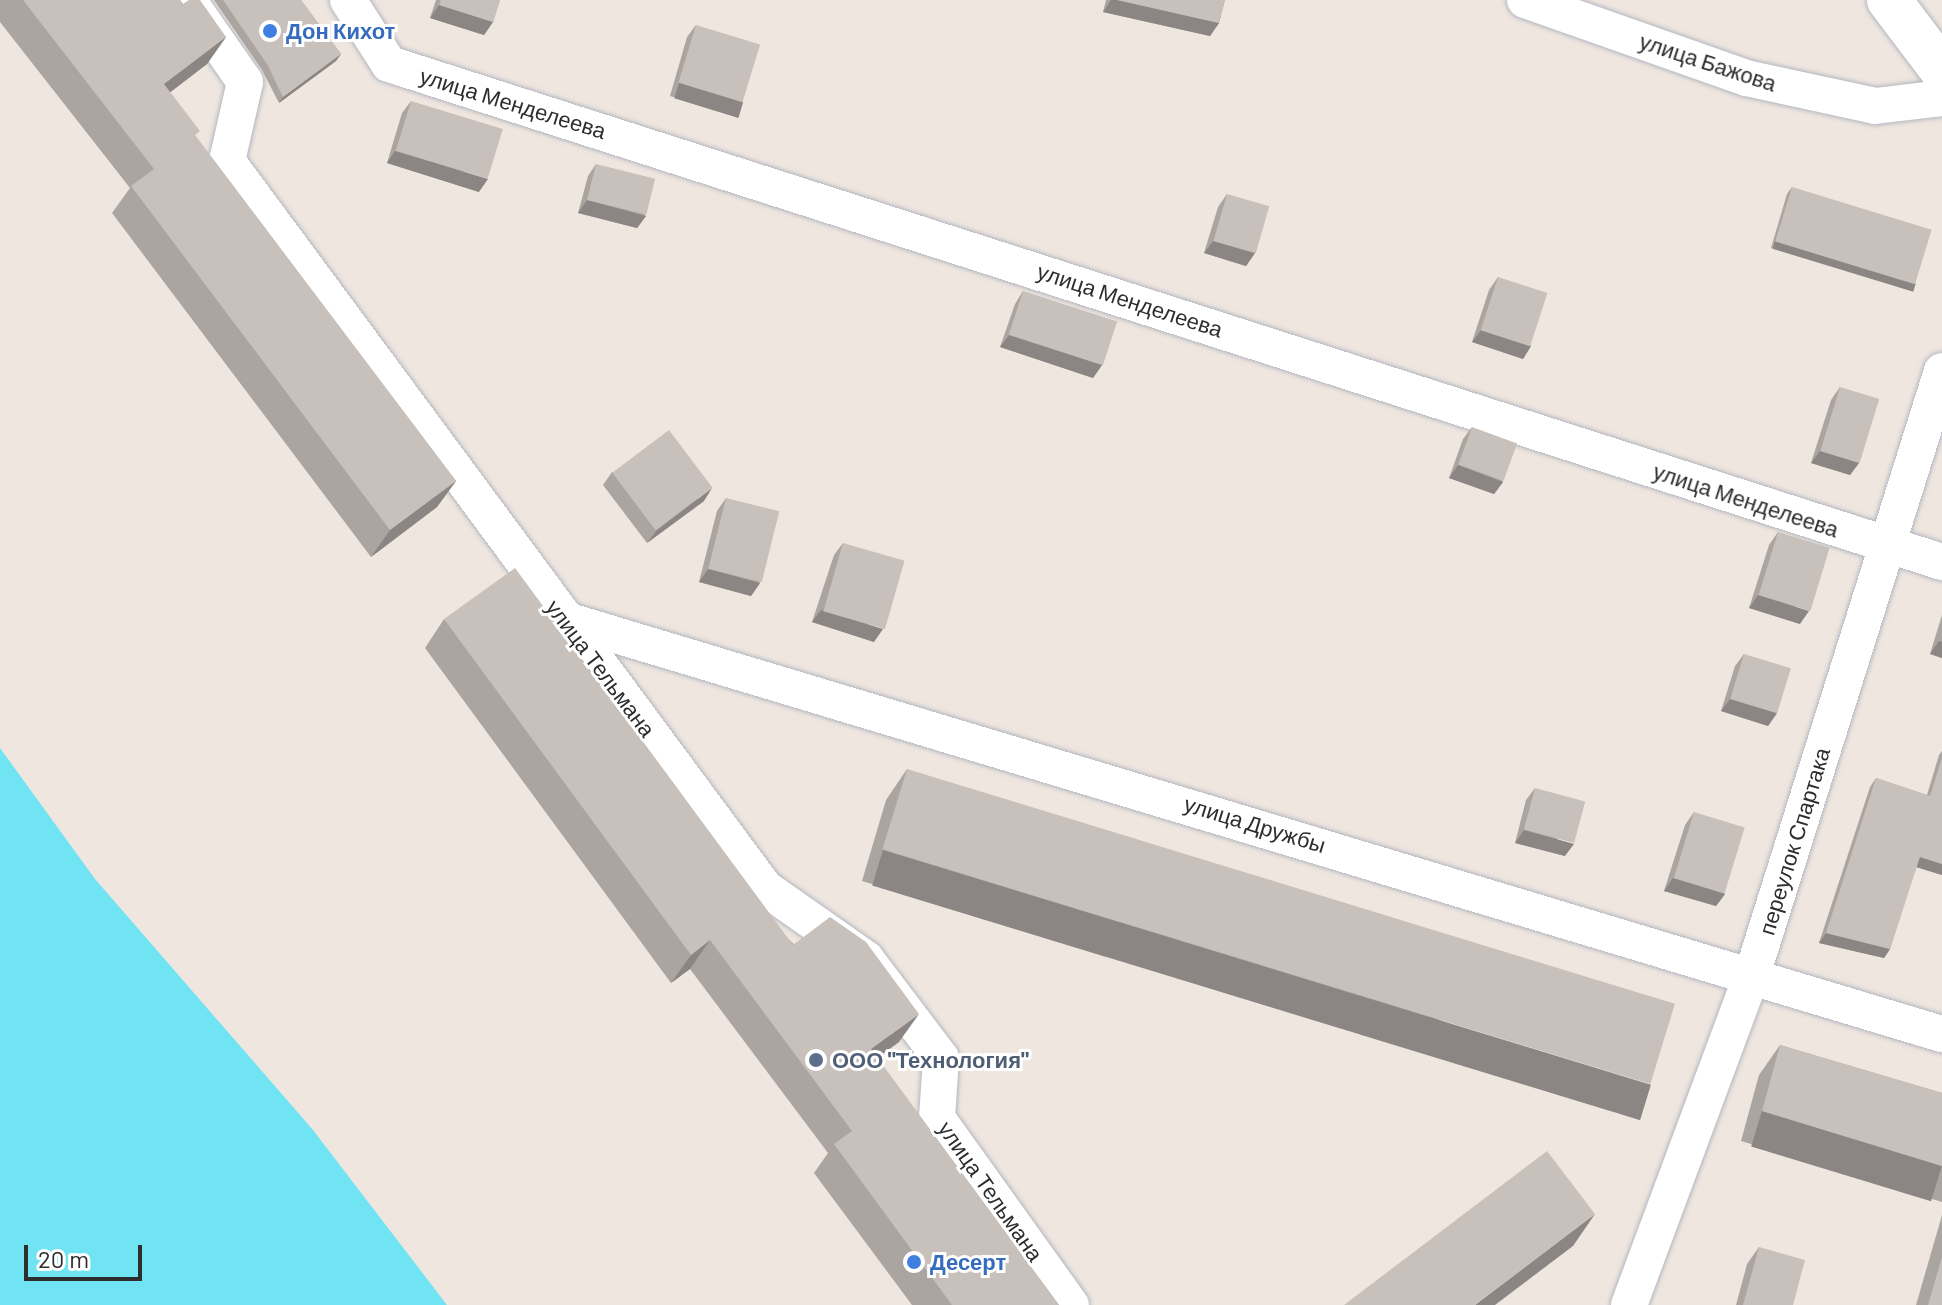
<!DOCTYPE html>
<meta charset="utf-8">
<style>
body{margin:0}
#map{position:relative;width:1942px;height:1305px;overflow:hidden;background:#efe6df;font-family:Barlow,sans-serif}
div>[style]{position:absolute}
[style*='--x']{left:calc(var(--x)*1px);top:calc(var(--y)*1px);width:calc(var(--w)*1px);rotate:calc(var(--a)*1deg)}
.water>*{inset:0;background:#70e4f3}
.roads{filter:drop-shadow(0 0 2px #b3b7c1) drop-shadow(0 0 2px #b3b7c1)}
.street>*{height:36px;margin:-18px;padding:0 18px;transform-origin:18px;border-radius:18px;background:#fff}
.secondary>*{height:44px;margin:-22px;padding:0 22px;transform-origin:22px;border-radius:22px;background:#fff}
.wall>*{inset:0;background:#aba5a1}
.shaded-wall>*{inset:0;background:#8b8683;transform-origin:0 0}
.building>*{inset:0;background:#c7c0bb;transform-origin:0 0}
.dots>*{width:22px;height:22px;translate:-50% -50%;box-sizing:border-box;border:4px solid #fff;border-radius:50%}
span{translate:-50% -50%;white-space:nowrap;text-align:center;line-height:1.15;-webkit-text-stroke:6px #fff;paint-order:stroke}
.shop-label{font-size:22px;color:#366cbe;font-weight:700}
.left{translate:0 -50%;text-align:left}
.street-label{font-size:22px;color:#2d2d2d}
.service-label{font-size:22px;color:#4e5e75;font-weight:700}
.scale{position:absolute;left:24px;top:1245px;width:118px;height:36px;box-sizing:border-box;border:4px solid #2d2d2d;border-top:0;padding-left:10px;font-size:24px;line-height:28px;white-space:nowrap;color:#2d2d2d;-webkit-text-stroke:6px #fff;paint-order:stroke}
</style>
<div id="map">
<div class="water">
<i style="clip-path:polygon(0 748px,95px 879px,313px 1130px,447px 1305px,0 1305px)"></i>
</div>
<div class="roads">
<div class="street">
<i style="--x:188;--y:0;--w:100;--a:55.2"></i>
<i style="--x:245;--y:82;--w:81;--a:102.8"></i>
<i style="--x:227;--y:161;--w:904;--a:53.5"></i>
<i style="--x:765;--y:888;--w:123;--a:35.1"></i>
<i style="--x:866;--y:959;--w:124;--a:52.9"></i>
<i style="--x:941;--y:1058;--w:60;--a:93.8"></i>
<i style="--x:937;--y:1118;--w:230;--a:54.4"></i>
<i style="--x:348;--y:0;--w:76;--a:57.4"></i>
<i style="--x:389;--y:64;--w:1631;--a:17.78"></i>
<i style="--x:1525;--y:0;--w:234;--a:19.4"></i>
<i style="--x:1746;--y:78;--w:132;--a:12.2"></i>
<i style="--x:1875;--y:106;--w:67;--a:-6.8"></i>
<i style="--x:566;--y:620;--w:1437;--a:16.75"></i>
<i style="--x:1629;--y:1305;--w:352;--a:-69.6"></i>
<i style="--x:1752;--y:975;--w:633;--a:-72.54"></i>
</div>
<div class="secondary">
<i style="--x:1889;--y:0;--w:88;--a:52.9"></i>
</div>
</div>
<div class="wall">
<i style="clip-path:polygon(0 0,180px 0,183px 4px,226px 37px,207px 64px,170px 92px,196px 137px,456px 481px,437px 507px,371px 557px,112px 213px,130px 188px,0 22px)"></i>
<i style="clip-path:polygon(214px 0,301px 0,341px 54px,336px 61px,279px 103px,262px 70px)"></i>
<i style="clip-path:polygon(436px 0,500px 0,493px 22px,484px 35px,430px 18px)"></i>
<i style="clip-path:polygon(1106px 0,1225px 0,1219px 23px,1210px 36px,1103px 12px)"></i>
<i style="clip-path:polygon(696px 25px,743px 102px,734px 115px,670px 96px,687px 37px)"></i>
<i style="clip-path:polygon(411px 101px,479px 192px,387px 163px,402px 113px)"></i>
<i style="clip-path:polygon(596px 164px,646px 216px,637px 228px,578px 213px,588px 176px)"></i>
<i style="clip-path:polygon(1792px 187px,1916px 283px,1911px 290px,1771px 248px,1787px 194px)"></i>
<i style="clip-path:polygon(1227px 194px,1255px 253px,1246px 266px,1204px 253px,1218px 207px)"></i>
<i style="clip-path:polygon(1498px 277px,1531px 346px,1523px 359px,1472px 342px,1489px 290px)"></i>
<i style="clip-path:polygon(1023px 291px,1102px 365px,1093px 378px,1000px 347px,1015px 304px)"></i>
<i style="clip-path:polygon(1840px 387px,1859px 463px,1850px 475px,1811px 463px,1831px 400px)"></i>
<i style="clip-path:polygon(1472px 427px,1503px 482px,1494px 494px,1449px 478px,1463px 439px)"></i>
<i style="clip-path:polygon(612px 472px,704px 501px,647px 543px,603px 485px)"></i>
<i style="clip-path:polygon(726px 498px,760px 583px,751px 596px,699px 582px,717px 511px)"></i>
<i style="clip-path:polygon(1778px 532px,1800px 624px,1749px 608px,1769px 545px)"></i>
<i style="clip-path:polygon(843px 543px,874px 642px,812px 622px,834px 555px)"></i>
<i style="clip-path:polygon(1942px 615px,1942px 658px,1930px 654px)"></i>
<i style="clip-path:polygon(444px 619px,899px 1042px,877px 1058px,1059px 1305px,912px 1305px,814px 1173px,828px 1153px,690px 969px,671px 983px,425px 648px)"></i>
<i style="clip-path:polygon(1744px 654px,1777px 713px,1768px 726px,1721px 711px,1735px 666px)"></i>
<i style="clip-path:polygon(1942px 751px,1942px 875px,1916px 867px,1890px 949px,1884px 958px,1819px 943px,1870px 787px,1876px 778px,1927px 795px,1939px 755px)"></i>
<i style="clip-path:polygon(907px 769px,1631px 1110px,862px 881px,886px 800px)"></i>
<i style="clip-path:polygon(1535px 788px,1565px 856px,1515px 843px,1526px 800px)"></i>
<i style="clip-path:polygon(1694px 812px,1725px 894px,1716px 906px,1664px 891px,1685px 825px)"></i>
<i style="clip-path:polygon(1780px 1045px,1942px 1093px,1942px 1202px,1741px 1141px,1759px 1075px)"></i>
<i style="clip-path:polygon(1942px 1215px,1942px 1305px,1916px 1305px)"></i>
<i style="clip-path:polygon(1759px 1247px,1793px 1305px,1736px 1305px,1747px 1264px)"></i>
</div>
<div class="shaded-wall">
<i style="clip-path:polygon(1111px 0,1117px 0,1219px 23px,1210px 36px,1103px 12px)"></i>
<i style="clip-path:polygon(439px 5px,493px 22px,484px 35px,430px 18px)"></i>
<i style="clip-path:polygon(226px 37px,207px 64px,146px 111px,164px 84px)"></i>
<i style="clip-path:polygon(341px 54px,336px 61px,279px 103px,283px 97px)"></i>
<i style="left:679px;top:83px;width:67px;height:16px;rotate:17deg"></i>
<i style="clip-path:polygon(395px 151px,488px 179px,479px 192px,387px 163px)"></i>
<i style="clip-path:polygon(587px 200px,646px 216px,637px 228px,578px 213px)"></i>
<i style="clip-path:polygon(1213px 241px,1255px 253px,1246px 266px,1204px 253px)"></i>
<i style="left:1775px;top:241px;width:147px;height:8px;rotate:17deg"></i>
<i style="clip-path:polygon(1481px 330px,1531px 346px,1523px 359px,1472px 342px)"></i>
<i style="clip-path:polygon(1009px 335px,1102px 365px,1093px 378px,1000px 347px)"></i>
<i style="clip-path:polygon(1820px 451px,1859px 463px,1850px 475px,1811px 463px)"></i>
<i style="clip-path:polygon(1458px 465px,1503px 482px,1494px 494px,1449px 478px)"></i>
<i style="clip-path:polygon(456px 481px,437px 507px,371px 557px,390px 530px)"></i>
<i style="clip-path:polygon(712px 488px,704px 501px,647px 543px,656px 531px)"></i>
<i style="clip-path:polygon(708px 569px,760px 583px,751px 596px,699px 582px)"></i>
<i style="clip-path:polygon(1758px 595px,1809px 611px,1800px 624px,1749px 608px)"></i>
<i style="clip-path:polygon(821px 610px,883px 629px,874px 642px,812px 622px)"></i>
<i style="clip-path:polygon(1939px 641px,1942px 642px,1942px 658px,1930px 654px)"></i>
<i style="clip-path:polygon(1730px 699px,1777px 713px,1768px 726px,1721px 711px)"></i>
<i style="clip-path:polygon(1524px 830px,1574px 844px,1565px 856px,1515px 843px)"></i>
<i style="left:883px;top:850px;width:803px;height:37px;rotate:17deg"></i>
<i style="clip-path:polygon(1920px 857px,1942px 864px,1942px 875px,1913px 866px)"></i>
<i style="clip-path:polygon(1673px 878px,1725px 894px,1716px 906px,1664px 891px)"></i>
<i style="clip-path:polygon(1826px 933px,1890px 949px,1884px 958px,1819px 943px)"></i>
<i style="clip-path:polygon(710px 940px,690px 969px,671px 983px,691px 955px)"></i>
<i style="clip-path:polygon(919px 1014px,899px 1042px,851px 1077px,871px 1049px)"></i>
<i style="left:1762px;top:1111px;width:188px;height:37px;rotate:17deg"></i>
<i style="clip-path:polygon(1595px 1214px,1573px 1246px,1495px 1305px,1475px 1305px)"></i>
</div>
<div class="building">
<i style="clip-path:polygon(23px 0,180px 0,183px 4px,189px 0,200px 0,226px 37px,164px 84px,200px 131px,195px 135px,456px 481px,390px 530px,131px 186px,154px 169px)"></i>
<i style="clip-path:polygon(223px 0,301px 0,341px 54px,283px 97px,267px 64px)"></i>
<i style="clip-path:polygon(441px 0,500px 0,493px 22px,439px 5px)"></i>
<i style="clip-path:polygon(1117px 0,1225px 0,1219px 23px)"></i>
<i style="left:696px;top:25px;width:67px;height:60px;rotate:17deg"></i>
<i style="left:411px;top:101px;width:96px;height:52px;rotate:17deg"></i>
<i style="left:596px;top:164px;width:61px;height:37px;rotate:14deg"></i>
<i style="left:1792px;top:187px;width:146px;height:57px;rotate:17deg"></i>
<i style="left:1227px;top:194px;width:44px;height:49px;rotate:16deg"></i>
<i style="left:1498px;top:277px;width:52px;height:56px;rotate:18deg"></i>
<i style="left:1023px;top:291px;width:99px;height:46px;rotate:18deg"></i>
<i style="left:1840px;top:387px;width:41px;height:67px;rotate:17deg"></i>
<i style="left:1472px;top:427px;width:48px;height:40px;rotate:20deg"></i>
<i style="left:669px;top:430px;width:72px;height:71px;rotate:53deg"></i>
<i style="left:726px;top:498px;width:55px;height:73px;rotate:14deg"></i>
<i style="left:1778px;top:532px;width:54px;height:66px;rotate:17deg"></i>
<i style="left:843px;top:543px;width:64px;height:71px;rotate:16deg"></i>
<i style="clip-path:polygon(515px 568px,793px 945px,830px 917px,866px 942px,919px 1014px,871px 1049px,1059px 1305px,952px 1305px,834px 1144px,852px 1131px,710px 940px,691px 955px,444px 619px)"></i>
<i style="left:1744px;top:654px;width:49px;height:47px;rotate:17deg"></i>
<i style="clip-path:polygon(1942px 758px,1942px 864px,1920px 857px,1890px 949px,1826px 933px,1876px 778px,1930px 796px)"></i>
<i style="left:907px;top:769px;width:803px;height:84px;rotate:17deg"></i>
<i style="left:1535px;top:788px;width:52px;height:43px;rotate:15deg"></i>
<i style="left:1694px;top:812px;width:53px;height:69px;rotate:17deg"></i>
<i style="clip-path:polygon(1780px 1045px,1942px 1093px,1942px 1166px,1762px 1111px)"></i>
<i style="clip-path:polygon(1547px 1151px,1595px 1214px,1475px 1305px,1344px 1305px)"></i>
<i style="clip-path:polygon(1759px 1247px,1805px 1260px,1793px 1305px,1743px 1305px)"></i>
<i style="clip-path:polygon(1942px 1257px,1942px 1305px,1928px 1305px)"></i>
</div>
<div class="dots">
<i style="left:270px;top:31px;background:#3f7fe0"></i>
<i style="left:816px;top:1060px;background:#5c6f8a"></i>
<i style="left:914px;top:1262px;background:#3f7fe0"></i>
</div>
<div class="shop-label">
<span class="left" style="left:286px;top:31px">Дон Кихот</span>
<span class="left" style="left:930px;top:1262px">Десерт</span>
</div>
<div class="street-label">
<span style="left:1708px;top:62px;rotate:18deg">улица Бажова</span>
<span style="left:513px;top:103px;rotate:17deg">улица Менделеева</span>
<span style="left:1130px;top:300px;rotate:18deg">улица Менделеева</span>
<span style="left:1746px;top:500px;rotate:18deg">улица Менделеева</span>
<span style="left:601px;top:668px;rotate:53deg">улица Тельмана</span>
<span style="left:1255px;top:824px;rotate:17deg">улица Дружбы</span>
<span style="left:1794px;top:841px;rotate:-73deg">переулок Спартака</span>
<span style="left:991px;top:1191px;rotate:55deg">улица Тельмана</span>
</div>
<div class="service-label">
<span class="left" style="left:832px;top:1060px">ООО "Технология"</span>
</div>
<div class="scale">20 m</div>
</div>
